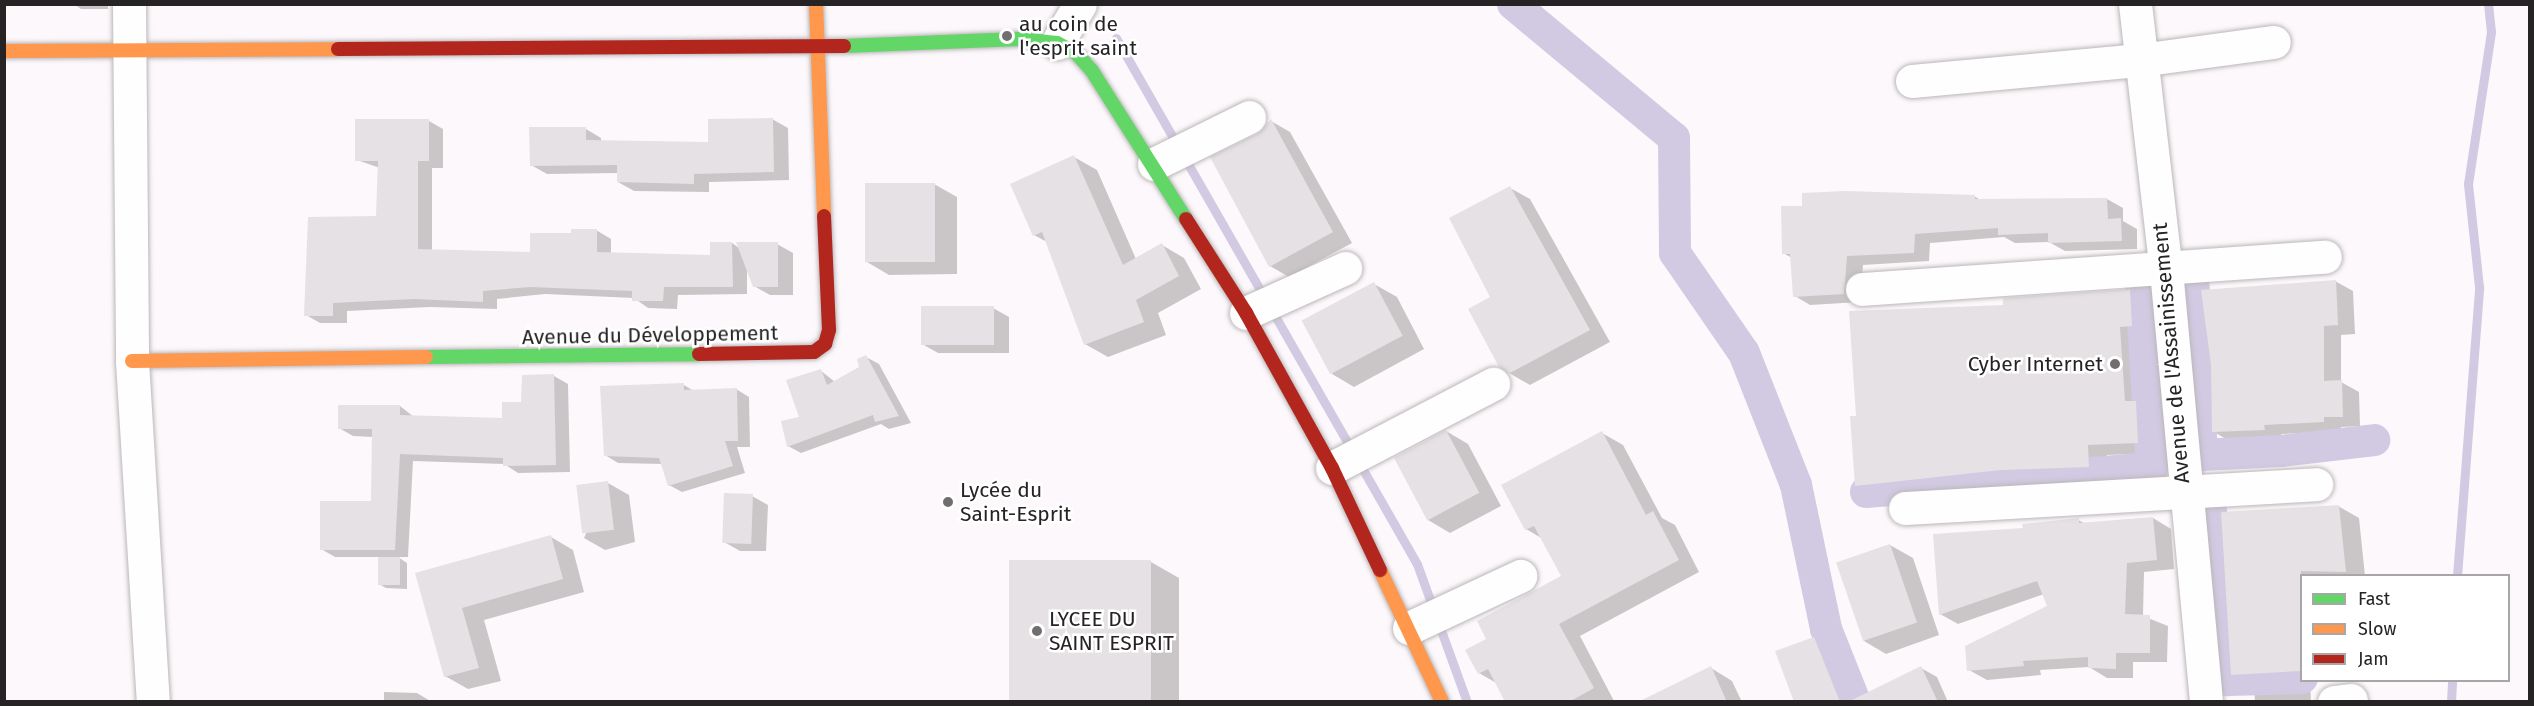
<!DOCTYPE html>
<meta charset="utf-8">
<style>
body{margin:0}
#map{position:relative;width:2534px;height:706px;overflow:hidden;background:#fdf8fb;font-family:"Fira Sans",sans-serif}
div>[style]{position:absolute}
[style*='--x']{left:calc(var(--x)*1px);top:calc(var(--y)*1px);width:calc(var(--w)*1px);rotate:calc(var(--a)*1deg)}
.shadow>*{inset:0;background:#0003}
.stream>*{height:9px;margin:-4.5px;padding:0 4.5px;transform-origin:4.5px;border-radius:4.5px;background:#d2c9e2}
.canal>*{height:32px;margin:-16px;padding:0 16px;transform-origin:16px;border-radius:16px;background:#d2c9e2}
.building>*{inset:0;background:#e5e1e4;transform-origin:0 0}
.roads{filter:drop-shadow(0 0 2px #bab7b9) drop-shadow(0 0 2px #bab7b9)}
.street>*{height:33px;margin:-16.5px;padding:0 16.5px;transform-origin:16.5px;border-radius:16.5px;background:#fffefe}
.fast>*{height:14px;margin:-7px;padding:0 7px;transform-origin:7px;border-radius:7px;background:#63d668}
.slow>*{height:14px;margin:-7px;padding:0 7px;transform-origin:7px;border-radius:7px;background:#ff974d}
.jam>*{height:14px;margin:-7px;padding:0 7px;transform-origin:7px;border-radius:7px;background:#b3261e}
.dots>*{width:16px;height:16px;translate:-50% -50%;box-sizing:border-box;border:3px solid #fff;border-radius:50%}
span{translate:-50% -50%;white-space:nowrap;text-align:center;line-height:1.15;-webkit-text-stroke:5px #fff;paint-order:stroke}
.poi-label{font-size:21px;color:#262325}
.left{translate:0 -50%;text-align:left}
.right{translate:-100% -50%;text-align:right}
.street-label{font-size:21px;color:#262325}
.frame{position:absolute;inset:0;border:6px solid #262325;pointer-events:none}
.legend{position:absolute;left:2300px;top:574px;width:210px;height:108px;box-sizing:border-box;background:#fff;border:2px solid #a8a7a8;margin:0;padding:8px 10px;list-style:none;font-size:18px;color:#262325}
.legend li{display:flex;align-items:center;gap:12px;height:30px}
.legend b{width:30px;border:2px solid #a8a7a8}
</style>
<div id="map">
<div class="shadow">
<i style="clip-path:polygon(74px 4px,108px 4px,108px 9px,81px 9px)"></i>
<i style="clip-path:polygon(772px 119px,788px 128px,789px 180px,709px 182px,709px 192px,634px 191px,618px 182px,619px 173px,547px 174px,531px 165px,586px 129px,601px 138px,601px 142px,710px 143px)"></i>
<i style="clip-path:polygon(429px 121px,443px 129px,443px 168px,432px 168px,432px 251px,531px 254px,573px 235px,596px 230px,611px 239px,611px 254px,711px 256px,732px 243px,739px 248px,777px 244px,793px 253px,793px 295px,770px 295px,754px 286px,747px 268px,747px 294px,678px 295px,677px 309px,648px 308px,634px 298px,545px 294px,497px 299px,497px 309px,430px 307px,347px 311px,347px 323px,320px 323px,306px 315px,378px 217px,380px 168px,357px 160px)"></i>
<i style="clip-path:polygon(1271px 121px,1290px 132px,1352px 243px,1289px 277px,1270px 266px,1258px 135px)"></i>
<i style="clip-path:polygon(1074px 157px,1097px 170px,1136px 259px,1162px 245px,1184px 258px,1201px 289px,1158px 313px,1166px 335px,1108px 357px,1085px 344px,1047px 242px,1034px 235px)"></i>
<i style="clip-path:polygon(934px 184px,957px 197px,957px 274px,889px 275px,867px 262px)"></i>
<i style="clip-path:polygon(1510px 188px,1530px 199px,1610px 342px,1530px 385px,1509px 373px,1492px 297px)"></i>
<i style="clip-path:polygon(1974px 196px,1982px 201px,2107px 199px,2123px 208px,2123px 221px,2137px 229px,2137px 249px,2065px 251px,2049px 242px,2015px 243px,2004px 237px,1930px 243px,1929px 261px,1863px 265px,1860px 302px,1810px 305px,1795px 296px,1792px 258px,1783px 253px)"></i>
<i style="clip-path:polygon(2335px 281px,2353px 291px,2355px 334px,2341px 335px,2341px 382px,2359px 392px,2360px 426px,2341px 427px,2341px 431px,2281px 434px,2282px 439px,2231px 442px,2214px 432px)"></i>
<i style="clip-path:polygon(1374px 284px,1397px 297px,1424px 349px,1354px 387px,1332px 374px)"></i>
<i style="clip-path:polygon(2130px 291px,2150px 302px,2152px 337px,2139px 338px,2144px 407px,2156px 414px,2158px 453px,2107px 455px,2108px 478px,1876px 496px,1856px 485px,1858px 417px,2005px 307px)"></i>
<i style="clip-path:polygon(993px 308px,1009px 317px,1009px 353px,938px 353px,922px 344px)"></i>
<i style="clip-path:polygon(866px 357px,879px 364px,911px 423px,889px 429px,881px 424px,801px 453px,788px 446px,820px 370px,835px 382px,861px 367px)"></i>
<i style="clip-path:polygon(554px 376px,568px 384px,570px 472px,518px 473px,504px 464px,413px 461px,408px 557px,398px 557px,407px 563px,407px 589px,386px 588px,379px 584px,379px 557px,335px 557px,321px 549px,373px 503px,373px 437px,353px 436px,339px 428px,400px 406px,414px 417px,503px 420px)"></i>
<i style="clip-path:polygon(684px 385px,694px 391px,736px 389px,749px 397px,750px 447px,737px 447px,745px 473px,682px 492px,669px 485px,663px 464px,618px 463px,605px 455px)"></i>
<i style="clip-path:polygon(1446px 431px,1468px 444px,1501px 506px,1450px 533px,1428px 520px)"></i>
<i style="clip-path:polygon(1602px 433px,1623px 445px,1662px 518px,1675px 525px,1699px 572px,1580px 636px,1614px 701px,1507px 702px,1498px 684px,1479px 673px,1488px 639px,1563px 577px,1543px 539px,1526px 529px)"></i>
<i style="clip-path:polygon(608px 483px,629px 495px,635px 542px,605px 550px,584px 538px)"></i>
<i style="clip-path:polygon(752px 496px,768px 505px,766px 551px,740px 551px,724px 542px)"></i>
<i style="clip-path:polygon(2338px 506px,2359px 518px,2365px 576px,2302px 576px,2302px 680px,2310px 680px,2311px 702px,2255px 702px,2254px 686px,2232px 674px)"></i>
<i style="clip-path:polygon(2153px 518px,2171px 529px,2174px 569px,2144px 572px,2143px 616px,2168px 626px,2167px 662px,2133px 662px,2133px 678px,2107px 678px,2089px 667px,2040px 670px,2041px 675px,1987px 680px,1969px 670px,2049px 607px,2044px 594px,1958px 624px,1940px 614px,2024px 530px,2078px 520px,2086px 524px)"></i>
<i style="clip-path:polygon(551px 537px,573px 550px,584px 592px,484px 620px,501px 681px,468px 689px,445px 676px,416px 574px)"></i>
<i style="clip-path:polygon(1890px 545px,1913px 558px,1939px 635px,1886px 654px,1864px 641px)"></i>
<i style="clip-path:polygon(1151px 562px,1179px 578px,1179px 702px,1011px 702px)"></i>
<i style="clip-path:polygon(1814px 639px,1836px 651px,1857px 702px,1795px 702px)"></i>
<i style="clip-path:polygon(1711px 668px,1732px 681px,1742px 702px,1669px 702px)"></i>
<i style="clip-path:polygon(1921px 668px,1937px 677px,1948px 702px,1885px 702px)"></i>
<i style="clip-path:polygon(384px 692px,417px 693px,432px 702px,384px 702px)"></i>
</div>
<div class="stream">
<i style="--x:1116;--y:38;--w:606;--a:60.22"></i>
<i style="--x:1417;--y:564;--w:147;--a:70.1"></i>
<i style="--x:2457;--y:576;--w:290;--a:-85.6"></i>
<i style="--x:2479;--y:287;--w:104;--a:-96.1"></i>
<i style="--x:2468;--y:184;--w:154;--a:-81.4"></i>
<i style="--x:2491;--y:32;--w:28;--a:-96"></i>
<i style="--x:2451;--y:702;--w:22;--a:-87"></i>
</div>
<div class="canal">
<i style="--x:1513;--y:4;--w:209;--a:39.8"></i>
<i style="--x:1674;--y:138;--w:115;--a:89.5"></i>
<i style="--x:1675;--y:253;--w:121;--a:55.4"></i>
<i style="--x:1744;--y:353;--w:142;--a:68.5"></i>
<i style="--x:1796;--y:485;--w:147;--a:78.2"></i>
<i style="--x:1826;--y:629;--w:79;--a:68.3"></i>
<i style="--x:2193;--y:273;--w:182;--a:87.2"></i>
<i style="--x:2202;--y:455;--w:79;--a:-2.9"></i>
<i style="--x:2281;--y:451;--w:94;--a:-6.7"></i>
<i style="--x:1866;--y:492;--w:287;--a:-4.8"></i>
<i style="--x:2152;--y:468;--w:180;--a:-93.5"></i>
<i style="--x:2210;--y:500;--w:181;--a:84.6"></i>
<i style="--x:2227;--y:680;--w:75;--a:-1.5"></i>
</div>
<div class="building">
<i style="clip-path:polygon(773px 118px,774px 172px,694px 174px,694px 184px,617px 182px,617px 165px,530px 166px,529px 127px,586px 127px,586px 140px,708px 142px,708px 119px)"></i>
<i style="clip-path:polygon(355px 119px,429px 119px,429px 161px,418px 161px,418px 249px,530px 252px,530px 233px,571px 233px,571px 229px,597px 229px,597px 252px,710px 255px,710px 242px,732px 242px,733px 287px,664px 287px,663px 301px,632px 301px,632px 291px,530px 287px,483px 291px,483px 302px,414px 299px,333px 303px,333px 316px,304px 316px,308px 217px,376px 216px,378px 161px,355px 161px)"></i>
<i style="clip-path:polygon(1271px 119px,1333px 232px,1269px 267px,1210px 157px,1257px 134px)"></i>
<i style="clip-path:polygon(1074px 155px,1123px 265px,1162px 243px,1179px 276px,1136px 300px,1144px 322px,1084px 345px,1042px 232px,1033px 236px,1010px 184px)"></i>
<i style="left:935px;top:183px;width:79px;height:70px;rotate:90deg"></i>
<i style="clip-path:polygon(1510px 186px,1590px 330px,1508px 374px,1499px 367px,1468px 309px,1490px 297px,1449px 218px)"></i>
<i style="clip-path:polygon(1845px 191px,1975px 195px,1975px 199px,2107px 198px,2108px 219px,2121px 218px,2122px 241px,2048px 243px,2048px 233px,1998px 235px,1998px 228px,1915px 234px,1914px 253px,1847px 256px,1844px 294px,1793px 297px,1790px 254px,1782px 254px,1781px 206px,1802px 206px,1802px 193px)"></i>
<i style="clip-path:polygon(736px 242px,778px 242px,778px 287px,753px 287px)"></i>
<i style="clip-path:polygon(2336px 280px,2338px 325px,2324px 326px,2324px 381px,2342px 380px,2343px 417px,2324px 417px,2324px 422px,2264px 425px,2265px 430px,2212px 432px,2211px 365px,2201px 290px)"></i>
<i style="left:1374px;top:282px;width:61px;height:82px;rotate:62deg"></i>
<i style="clip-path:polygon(2130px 289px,2132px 326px,2120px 327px,2125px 401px,2136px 401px,2138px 443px,2088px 445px,2089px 467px,2001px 470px,1855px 486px,1850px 416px,1856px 416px,1849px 311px,2003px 305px,2003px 298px)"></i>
<i style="left:921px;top:306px;width:73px;height:39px"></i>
<i style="clip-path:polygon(866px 355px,899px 416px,875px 422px,873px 415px,787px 447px,781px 421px,799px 417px,786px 380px,821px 369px,827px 385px,859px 367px,857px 359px)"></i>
<i style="clip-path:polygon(554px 374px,556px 465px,503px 466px,503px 458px,400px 454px,395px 550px,320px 550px,320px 501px,371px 501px,372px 429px,338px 429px,338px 405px,400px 405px,400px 415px,502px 418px,502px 402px,521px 402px,522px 375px)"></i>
<i style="clip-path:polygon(684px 383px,684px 390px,737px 388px,738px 441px,725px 441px,733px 466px,668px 486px,659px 458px,604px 456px,600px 386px)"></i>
<i style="left:1446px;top:430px;width:71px;height:59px;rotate:62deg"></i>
<i style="clip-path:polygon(1602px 431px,1646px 515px,1653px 511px,1679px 560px,1559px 624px,1594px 688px,1569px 702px,1505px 702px,1488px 669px,1478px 674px,1465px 650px,1486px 639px,1477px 621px,1561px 576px,1534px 526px,1525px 530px,1501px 485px)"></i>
<i style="left:608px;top:481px;width:49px;height:32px;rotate:83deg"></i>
<i style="left:724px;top:493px;width:29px;height:50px;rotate:2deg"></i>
<i style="clip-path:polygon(2339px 505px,2346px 572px,2301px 571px,2301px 671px,2231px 675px,2221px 512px)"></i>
<i style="clip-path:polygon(2153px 517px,2157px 560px,2127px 563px,2125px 614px,2150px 615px,2150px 653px,2116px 653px,2116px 669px,2088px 668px,2088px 657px,2023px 661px,2024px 666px,1967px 671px,1965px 646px,2047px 606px,2037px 581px,1939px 615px,1933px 534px,2023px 528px,2022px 524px,2079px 518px,2079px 523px)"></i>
<i style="clip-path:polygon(551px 535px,563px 579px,462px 608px,479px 668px,444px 677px,415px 573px)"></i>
<i style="left:1890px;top:544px;width:83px;height:57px;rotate:71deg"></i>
<i style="left:378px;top:557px;width:22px;height:28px"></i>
<i style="left:1151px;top:560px;width:142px;height:142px;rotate:90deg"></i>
<i style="clip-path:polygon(1814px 637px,1840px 702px,1794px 702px,1775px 651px)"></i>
<i style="clip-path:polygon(1711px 666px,1727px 702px,1638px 702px)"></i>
<i style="clip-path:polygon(1921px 666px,1938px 702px,1848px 702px)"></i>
</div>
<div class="roads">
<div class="street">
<i style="--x:129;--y:4;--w:357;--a:89.5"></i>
<i style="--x:132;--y:361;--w:342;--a:86.5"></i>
<i style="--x:2135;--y:4;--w:268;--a:83.4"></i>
<i style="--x:2166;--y:270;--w:434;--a:84.7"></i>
<i style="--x:1057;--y:43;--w:45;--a:-59.5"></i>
<i style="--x:1912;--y:81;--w:229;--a:-5.3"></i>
<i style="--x:2140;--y:60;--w:135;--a:-7.7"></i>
<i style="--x:1154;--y:164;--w:106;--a:-26.3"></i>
<i style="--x:1862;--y:289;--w:464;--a:-4"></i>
<i style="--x:1246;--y:313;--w:109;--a:-24.4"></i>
<i style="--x:1332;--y:468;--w:182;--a:-27.6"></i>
<i style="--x:1905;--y:508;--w:412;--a:-3.3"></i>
<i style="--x:1409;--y:628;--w:123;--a:-25.1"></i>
<i style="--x:2334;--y:702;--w:17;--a:-7"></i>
</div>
<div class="fast">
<i style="--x:844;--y:46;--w:175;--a:-2.3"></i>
<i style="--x:1019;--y:39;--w:38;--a:6"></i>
<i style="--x:1057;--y:43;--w:21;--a:28"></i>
<i style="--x:1076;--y:53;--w:24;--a:48"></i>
<i style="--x:1092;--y:71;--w:175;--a:57.6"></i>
<i style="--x:426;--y:357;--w:273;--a:-0.6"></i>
</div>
<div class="slow">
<i style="--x:816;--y:4;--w:212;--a:87.8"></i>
<i style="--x:4;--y:51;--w:334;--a:-0.3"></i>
<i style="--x:132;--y:361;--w:294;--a:-0.8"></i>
<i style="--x:1380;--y:570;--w:146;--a:64.8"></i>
</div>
<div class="jam">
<i style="--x:338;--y:49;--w:506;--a:-0.34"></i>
<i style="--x:1186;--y:219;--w:112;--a:57.4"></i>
<i style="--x:1246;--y:313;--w:177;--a:61"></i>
<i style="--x:1332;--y:468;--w:113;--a:64.8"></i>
<i style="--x:699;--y:354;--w:115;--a:-1"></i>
<i style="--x:814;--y:352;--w:14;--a:-36"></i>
<i style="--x:825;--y:344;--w:15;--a:-74"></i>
<i style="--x:829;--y:330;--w:114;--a:-92.5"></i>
</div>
</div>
<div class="dots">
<i style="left:1007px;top:36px;background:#716e70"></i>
<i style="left:2115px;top:364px;background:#716e70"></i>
<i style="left:948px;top:502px;background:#716e70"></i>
<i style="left:1037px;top:631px;background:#716e70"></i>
</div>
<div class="poi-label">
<span class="left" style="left:1019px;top:36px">au coin de<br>l'esprit saint</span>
<span class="right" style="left:2103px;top:364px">Cyber Internet</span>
<span class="left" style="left:960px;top:502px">Lycée du<br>Saint-Esprit</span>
<span class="left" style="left:1049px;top:631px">LYCEE DU<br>SAINT ESPRIT</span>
</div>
<div class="street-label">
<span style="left:650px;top:335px;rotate:-1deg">Avenue du Développement</span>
<span style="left:2171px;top:353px;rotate:-95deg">Avenue de l'Assainissement</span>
</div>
<div class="frame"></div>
<ul class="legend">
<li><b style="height:8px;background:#63d668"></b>Fast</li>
<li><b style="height:8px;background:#ff974d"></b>Slow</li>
<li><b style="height:8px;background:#b3261e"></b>Jam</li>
</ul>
</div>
